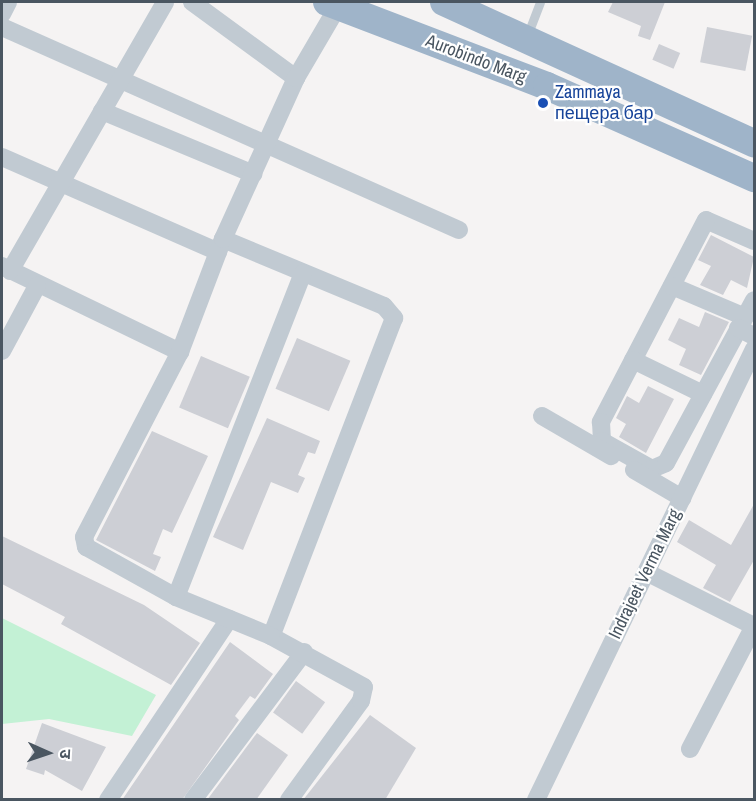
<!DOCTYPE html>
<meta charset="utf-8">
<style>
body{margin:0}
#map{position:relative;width:756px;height:801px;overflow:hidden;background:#f5f3f3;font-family:"Archivo Narrow","Noto Sans Devanagari",sans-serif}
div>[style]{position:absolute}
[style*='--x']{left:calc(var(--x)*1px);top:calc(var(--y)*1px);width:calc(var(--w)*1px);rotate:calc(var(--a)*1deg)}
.green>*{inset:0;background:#c3f1d5}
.building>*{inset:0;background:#cdcfd5;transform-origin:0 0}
.service>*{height:9px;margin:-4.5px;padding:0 4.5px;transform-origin:4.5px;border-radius:4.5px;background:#c1cad2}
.minor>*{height:18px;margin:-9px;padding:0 9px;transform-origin:9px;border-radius:9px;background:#c1cad2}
.trunk>*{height:28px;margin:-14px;padding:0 14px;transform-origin:14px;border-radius:14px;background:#9fb4c9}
.dots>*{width:16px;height:16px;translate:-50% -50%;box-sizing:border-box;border:3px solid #fff;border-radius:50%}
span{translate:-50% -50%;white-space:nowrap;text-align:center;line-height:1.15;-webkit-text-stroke:4.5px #fff;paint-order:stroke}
.street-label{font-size:18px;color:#4a5661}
.transit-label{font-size:18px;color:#164399}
.left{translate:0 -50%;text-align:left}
.frame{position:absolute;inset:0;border:3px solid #4a5661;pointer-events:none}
.north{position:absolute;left:18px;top:723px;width:60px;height:60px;-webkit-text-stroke:4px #fff;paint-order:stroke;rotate:93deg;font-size:16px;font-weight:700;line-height:24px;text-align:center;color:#4a5661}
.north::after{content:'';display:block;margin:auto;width:21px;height:27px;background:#4a5661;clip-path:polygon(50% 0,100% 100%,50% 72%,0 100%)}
</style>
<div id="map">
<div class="green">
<i style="clip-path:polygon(2px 618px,156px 695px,132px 736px,49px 719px,2px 724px)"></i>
</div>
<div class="building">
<i style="clip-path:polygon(613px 2px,665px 2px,650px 40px,638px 36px,641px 26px,608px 12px)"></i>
<i style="left:707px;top:27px;width:46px;height:36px;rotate:11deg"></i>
<i style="left:659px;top:44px;width:23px;height:17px;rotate:23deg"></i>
<i style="clip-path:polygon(711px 235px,754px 257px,747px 288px,731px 280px,723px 295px,700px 285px,711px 266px,698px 260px)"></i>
<i style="clip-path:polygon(705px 312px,729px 322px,701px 375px,679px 365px,686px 349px,668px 340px,679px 318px,699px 327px)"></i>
<i style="left:297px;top:338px;width:58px;height:55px;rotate:23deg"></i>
<i style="left:201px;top:356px;width:53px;height:56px;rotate:23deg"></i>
<i style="clip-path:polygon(648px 386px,674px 399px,646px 453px,619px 437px,626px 424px,616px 418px,627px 396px,639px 403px)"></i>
<i style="clip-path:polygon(267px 418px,320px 441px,315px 454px,308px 452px,298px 475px,305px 478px,298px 493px,271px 482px,243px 550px,213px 537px)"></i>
<i style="clip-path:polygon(152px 431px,208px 456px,172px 533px,163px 529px,153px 554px,161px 557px,155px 571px,96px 540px)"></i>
<i style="clip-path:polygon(754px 504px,754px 560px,730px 602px,703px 588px,716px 565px,677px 542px,689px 520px,731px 545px)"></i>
<i style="clip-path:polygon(2px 536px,144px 605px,200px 643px,171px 685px,61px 624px,65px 617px,2px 584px)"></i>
<i style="clip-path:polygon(230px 642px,273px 674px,255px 699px,250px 696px,235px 716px,239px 720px,182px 800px,122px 800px)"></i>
<i style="left:296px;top:681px;width:36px;height:39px;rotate:36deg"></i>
<i style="clip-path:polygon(370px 715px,416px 748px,385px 800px,303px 800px)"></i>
<i style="clip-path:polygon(42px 723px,106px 747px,82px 791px,45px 770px,44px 775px,26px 769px)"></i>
<i style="clip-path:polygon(257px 733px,288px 755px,256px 800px,207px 800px)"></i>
</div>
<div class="service">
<i style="--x:527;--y:36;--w:36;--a:-69"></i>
</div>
<div class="minor">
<i style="--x:192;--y:2;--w:129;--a:36.2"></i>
<i style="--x:2;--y:14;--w:13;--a:-63"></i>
<i style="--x:2;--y:27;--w:500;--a:23.95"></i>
<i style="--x:102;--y:111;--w:164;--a:22.6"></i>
<i style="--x:2;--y:157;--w:236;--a:23.7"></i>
<i style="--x:223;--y:239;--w:174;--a:22.6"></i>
<i style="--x:384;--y:306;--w:16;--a:50"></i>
<i style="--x:394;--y:318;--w:341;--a:111.1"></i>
<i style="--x:754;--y:241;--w:52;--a:-156.4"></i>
<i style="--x:706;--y:220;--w:228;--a:117.5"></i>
<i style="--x:601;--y:422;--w:19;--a:87"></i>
<i style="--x:602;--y:441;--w:57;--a:29.2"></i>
<i style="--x:652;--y:469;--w:15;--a:-23"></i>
<i style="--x:666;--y:463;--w:185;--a:-61.6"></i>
<i style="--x:2;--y:266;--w:198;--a:25.8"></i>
<i style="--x:10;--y:271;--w:310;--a:-60"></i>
<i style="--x:672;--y:286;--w:79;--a:23"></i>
<i style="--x:738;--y:328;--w:18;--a:27"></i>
<i style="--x:2;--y:351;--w:74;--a:-61.7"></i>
<i style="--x:633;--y:360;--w:78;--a:25.9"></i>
<i style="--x:542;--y:416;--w:80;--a:30.1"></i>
<i style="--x:634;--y:470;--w:56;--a:30.3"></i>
<i style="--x:646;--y:572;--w:121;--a:26.6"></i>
<i style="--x:176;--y:597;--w:348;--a:-68.6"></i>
<i style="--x:690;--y:749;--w:139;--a:-62.5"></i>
<i style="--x:108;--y:800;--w:218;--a:-56.2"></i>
<i style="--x:193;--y:800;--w:185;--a:-53.1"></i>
<i style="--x:289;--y:800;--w:122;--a:-54"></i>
<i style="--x:361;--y:701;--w:14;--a:-78"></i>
<i style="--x:364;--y:687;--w:106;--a:-151.3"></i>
<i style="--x:271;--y:636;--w:103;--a:-157.7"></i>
<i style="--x:176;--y:597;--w:103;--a:-150.9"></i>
<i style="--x:86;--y:547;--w:10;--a:-101"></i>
<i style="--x:84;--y:537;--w:208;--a:-62.6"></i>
<i style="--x:180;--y:352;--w:121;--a:-69.2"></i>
<i style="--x:223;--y:239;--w:177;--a:-65.6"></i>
<i style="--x:296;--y:78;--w:83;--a:-59.7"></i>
<i style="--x:536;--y:800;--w:501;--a:-64.2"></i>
</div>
<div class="trunk">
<i style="--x:327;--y:2;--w:235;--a:20.9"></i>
<i style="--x:547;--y:86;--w:227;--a:24"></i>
<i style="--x:444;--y:2;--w:341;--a:24.5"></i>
</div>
<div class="dots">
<i style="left:543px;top:103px;background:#1a4fb4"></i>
</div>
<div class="street-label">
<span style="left:476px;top:59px;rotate:21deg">Aurobindo Marg</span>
<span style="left:645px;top:574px;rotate:-64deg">Indrajeet Verma Marg</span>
</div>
<div class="transit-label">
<span class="left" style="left:555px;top:103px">Zammaya<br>пещера бар</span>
</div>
<div class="frame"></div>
<div class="north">उ</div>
</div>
